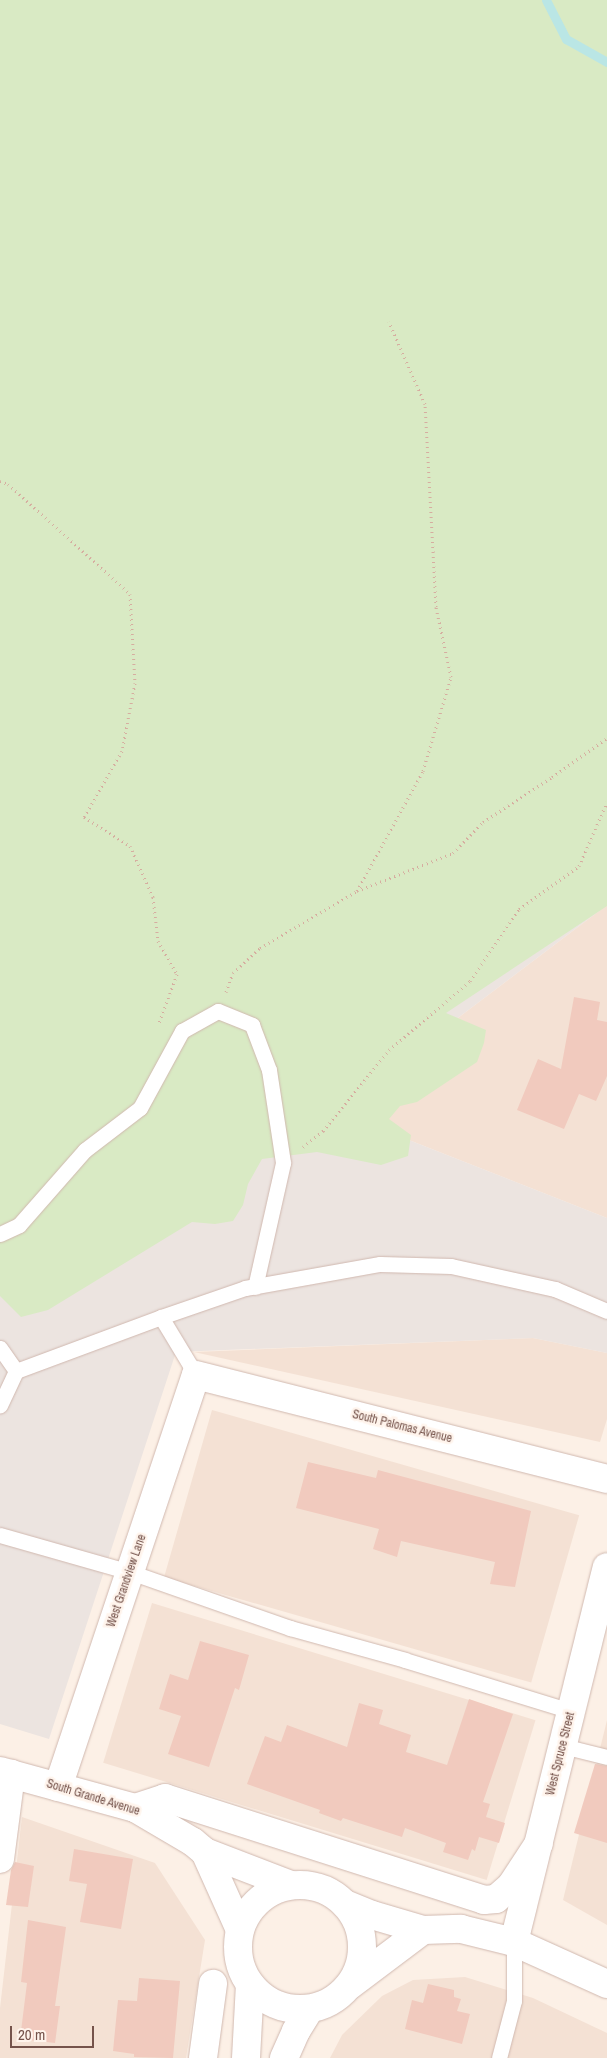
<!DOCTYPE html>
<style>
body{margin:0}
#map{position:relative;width:607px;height:2058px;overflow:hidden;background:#fcf0e6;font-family:"Archivo Narrow",sans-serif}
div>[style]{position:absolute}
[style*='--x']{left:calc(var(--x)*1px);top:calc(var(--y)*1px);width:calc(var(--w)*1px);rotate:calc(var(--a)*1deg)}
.residential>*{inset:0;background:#f4e1d4;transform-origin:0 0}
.industrial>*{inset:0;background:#ece4e0}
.green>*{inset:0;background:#d9eac4}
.stream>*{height:9px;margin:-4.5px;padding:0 4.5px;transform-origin:4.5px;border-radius:4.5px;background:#bae6e5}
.building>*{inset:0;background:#f1cabe}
.path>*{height:3px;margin-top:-1.5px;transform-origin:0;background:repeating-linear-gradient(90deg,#d6ada0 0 1px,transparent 0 5px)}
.roads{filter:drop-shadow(0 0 1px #d0b8af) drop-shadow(0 0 1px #d0b8af)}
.lane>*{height:15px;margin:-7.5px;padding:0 7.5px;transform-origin:7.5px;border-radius:7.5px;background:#fff}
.street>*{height:28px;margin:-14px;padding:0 14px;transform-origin:14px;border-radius:14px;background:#fff}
.secondary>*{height:28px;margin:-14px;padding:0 14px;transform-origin:14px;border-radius:14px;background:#fff}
.secondary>.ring{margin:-14px;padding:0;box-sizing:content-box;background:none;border:28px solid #fff;border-radius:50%}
span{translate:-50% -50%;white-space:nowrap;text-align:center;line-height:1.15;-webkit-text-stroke:5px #fff4ec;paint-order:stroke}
.street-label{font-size:12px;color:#75534b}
.scale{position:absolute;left:10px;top:2026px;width:84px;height:22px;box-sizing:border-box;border:2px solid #75534b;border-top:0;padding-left:6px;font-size:15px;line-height:18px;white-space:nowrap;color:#75534b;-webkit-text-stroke:4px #fff4ec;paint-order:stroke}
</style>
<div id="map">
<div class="residential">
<i style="clip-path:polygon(607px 905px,607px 1218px,335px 1111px)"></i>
<i style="clip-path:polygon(533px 1338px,607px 1353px,607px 1419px,600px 1442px,194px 1352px)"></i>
<i style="left:212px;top:1410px;width:382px;height:174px;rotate:16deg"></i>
<i style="left:152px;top:1603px;width:401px;height:167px;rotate:17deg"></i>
<i style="clip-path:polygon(607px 1720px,607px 1925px,563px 1900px)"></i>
<i style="clip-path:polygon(22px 1817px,155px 1863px,205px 1940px,186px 2058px,0 2058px,0 2008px)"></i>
<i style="clip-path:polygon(465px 1977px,533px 1998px,607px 2033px,607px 2058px,330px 2058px,342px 2035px,382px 1996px,413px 1980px)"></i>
</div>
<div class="industrial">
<i style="clip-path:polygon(0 0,607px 814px,607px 905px,335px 1111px,607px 1218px,607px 1353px,533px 1338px,176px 1352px,49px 1739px,0 1724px)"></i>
</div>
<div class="green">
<i style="clip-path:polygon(0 0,607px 0,607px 906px,446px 1013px,486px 1030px,484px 1043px,477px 1062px,417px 1102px,400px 1106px,389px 1119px,411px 1135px,408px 1156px,381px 1165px,317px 1152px,262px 1159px,248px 1184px,243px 1205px,233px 1221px,215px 1224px,192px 1222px,48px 1310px,21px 1317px,0 1296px)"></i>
</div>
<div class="stream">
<i style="--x:546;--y:0;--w:44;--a:62.9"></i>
<i style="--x:566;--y:39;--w:47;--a:29.3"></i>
</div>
<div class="building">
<i style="clip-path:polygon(574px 997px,600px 1002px,597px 1020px,607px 1022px,607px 1076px,596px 1101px,579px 1094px,564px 1129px,517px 1110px,538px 1059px,561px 1069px)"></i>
<i style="clip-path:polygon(308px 1462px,376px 1478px,378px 1470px,531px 1511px,515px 1587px,490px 1584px,495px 1562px,401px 1541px,397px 1557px,373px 1549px,379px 1529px,296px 1508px)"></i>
<i style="clip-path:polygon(200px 1641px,249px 1655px,239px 1690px,235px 1688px,209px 1767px,168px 1754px,181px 1716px,159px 1709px,170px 1674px,188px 1680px)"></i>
<i style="clip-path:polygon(469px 1699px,513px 1714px,483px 1802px,490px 1804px,486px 1817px,505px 1823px,499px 1843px,479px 1837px,475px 1851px,472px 1849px,468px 1860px,443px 1852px,446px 1843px,405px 1828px,402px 1837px,343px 1818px,341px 1821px,319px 1813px,320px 1810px,247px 1784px,265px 1736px,281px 1742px,287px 1725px,347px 1747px,359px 1703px,383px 1710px,379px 1724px,411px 1735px,406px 1752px,447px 1765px)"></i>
<i style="clip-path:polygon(595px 1764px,607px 1766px,607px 1843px,574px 1833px)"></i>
<i style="clip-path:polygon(74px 1849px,133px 1859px,121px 1929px,80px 1922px,87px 1884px,69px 1881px)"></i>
<i style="clip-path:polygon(15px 1862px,34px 1866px,28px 1907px,6px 1905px,11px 1870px)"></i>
<i style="clip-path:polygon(28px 1920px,66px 1927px,55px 2006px,60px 2006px,55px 2043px,20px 2039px,27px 1983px,21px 1982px)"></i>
<i style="clip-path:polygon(139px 1978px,180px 1981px,173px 2058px,134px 2057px,134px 2054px,113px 2051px,118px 2000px,137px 2001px)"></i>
<i style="clip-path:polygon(428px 1984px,454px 1990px,454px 1997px,461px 1999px,457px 2011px,470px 2014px,462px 2044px,405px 2029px,412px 2000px,423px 2003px)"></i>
</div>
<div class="path">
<i style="--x:0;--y:481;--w:9;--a:21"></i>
<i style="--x:8;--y:484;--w:164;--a:42"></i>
<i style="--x:130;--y:594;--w:89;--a:86.8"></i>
<i style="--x:135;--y:683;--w:69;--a:100.8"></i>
<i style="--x:122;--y:751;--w:76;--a:119.9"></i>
<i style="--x:84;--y:817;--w:54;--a:32.2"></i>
<i style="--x:130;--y:846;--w:56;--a:65.7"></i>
<i style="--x:153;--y:897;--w:44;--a:83.5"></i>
<i style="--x:158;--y:941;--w:38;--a:60"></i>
<i style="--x:177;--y:974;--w:52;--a:110.2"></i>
<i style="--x:357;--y:891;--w:137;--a:-61.2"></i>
<i style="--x:423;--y:771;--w:98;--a:-73.4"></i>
<i style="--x:451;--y:677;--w:72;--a:-102.1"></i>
<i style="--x:436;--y:607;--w:203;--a:-93.1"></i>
<i style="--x:425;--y:404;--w:90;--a:-113.7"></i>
<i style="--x:226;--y:992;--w:20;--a:-70"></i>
<i style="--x:233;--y:973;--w:37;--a:-43"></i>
<i style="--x:260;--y:948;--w:113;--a:-30.4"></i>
<i style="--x:357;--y:891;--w:103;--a:-21.6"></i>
<i style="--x:453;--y:853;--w:43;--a:-45.9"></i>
<i style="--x:483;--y:822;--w:82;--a:-33.1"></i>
<i style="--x:552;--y:777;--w:67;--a:-35.3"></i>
<i style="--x:303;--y:1147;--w:26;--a:-39"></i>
<i style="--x:323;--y:1131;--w:104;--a:-50.8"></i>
<i style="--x:389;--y:1050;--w:106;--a:-40.4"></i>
<i style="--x:470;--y:981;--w:87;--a:-55.8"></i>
<i style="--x:519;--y:909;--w:74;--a:-35.6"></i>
<i style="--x:579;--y:866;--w:70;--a:-66.4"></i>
</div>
<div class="roads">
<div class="lane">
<i style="--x:0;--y:1234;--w:21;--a:-25"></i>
<i style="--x:19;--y:1225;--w:100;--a:-48.7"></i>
<i style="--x:85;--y:1150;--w:69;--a:-37.4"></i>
<i style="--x:140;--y:1108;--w:88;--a:-61.4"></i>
<i style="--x:182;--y:1031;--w:41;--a:-29.1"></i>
<i style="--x:218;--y:1011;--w:37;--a:22"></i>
<i style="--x:252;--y:1025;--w:48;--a:69.3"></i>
<i style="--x:269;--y:1070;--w:94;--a:81.4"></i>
<i style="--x:283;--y:1163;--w:127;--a:102.7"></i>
<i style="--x:161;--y:1317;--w:68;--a:58.9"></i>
<i style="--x:0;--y:1348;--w:28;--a:55"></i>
<i style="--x:16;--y:1371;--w:38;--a:115"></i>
<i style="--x:16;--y:1371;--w:155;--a:-20.4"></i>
<i style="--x:161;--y:1317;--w:89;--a:-19"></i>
<i style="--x:245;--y:1288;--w:137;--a:-10.1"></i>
<i style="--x:380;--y:1264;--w:71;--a:1.6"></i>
<i style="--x:451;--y:1266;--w:107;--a:12.5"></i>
<i style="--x:555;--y:1289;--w:56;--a:22.9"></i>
<i style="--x:0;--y:1535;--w:135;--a:15.9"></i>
<i style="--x:130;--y:1572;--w:170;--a:19.3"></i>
<i style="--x:290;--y:1628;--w:119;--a:15.5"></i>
<i style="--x:405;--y:1660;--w:174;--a:17.1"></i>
<i style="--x:563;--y:1746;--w:45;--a:14"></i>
<i style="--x:499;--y:2058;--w:59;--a:-75.3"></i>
<i style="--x:514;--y:2001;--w:59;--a:-90"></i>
</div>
<div class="street">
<i style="--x:58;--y:1787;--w:434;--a:-71.5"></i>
<i style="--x:196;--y:1375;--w:424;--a:14.2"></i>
<i style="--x:135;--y:1808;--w:32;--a:-18"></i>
<i style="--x:165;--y:1798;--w:335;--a:17.7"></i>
<i style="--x:484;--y:1900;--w:12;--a:-5"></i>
<i style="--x:496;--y:1899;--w:20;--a:-41"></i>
<i style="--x:511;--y:1886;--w:51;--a:-56.9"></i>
<i style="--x:0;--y:1859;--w:86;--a:-82.6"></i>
<i style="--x:514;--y:1942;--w:386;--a:-76.1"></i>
<i style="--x:203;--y:2058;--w:75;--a:-82.3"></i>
</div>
<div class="secondary">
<i style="--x:0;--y:1771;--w:140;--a:15.3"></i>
<i style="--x:135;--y:1808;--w:67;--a:30.4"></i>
<i style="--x:193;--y:1842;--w:16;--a:40"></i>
<i style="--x:205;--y:1852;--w:92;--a:21"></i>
<i style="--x:205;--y:1852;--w:85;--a:65.8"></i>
<i class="ring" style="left:238px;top:1885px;width:96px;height:96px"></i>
<i style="--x:345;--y:1904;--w:29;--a:22"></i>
<i style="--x:372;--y:1915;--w:53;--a:16.4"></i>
<i style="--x:423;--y:1930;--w:38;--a:-2"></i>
<i style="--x:461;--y:1929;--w:55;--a:13.8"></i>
<i style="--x:514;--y:1942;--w:102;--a:24.3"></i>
<i style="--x:350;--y:1985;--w:91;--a:-37"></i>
<i style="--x:246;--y:2058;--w:74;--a:-86.9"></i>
<i style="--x:284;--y:2058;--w:30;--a:-66"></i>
<i style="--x:296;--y:2031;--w:26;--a:-58"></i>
</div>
</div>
<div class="street-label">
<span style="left:402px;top:1427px;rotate:14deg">South Palomas Avenue</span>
<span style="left:127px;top:1581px;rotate:-71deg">West Grandview Lane</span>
<span style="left:561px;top:1754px;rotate:-76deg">West Spruce Street</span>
<span style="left:93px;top:1798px;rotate:17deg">South Grande Avenue</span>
</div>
<div class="scale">20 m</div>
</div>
